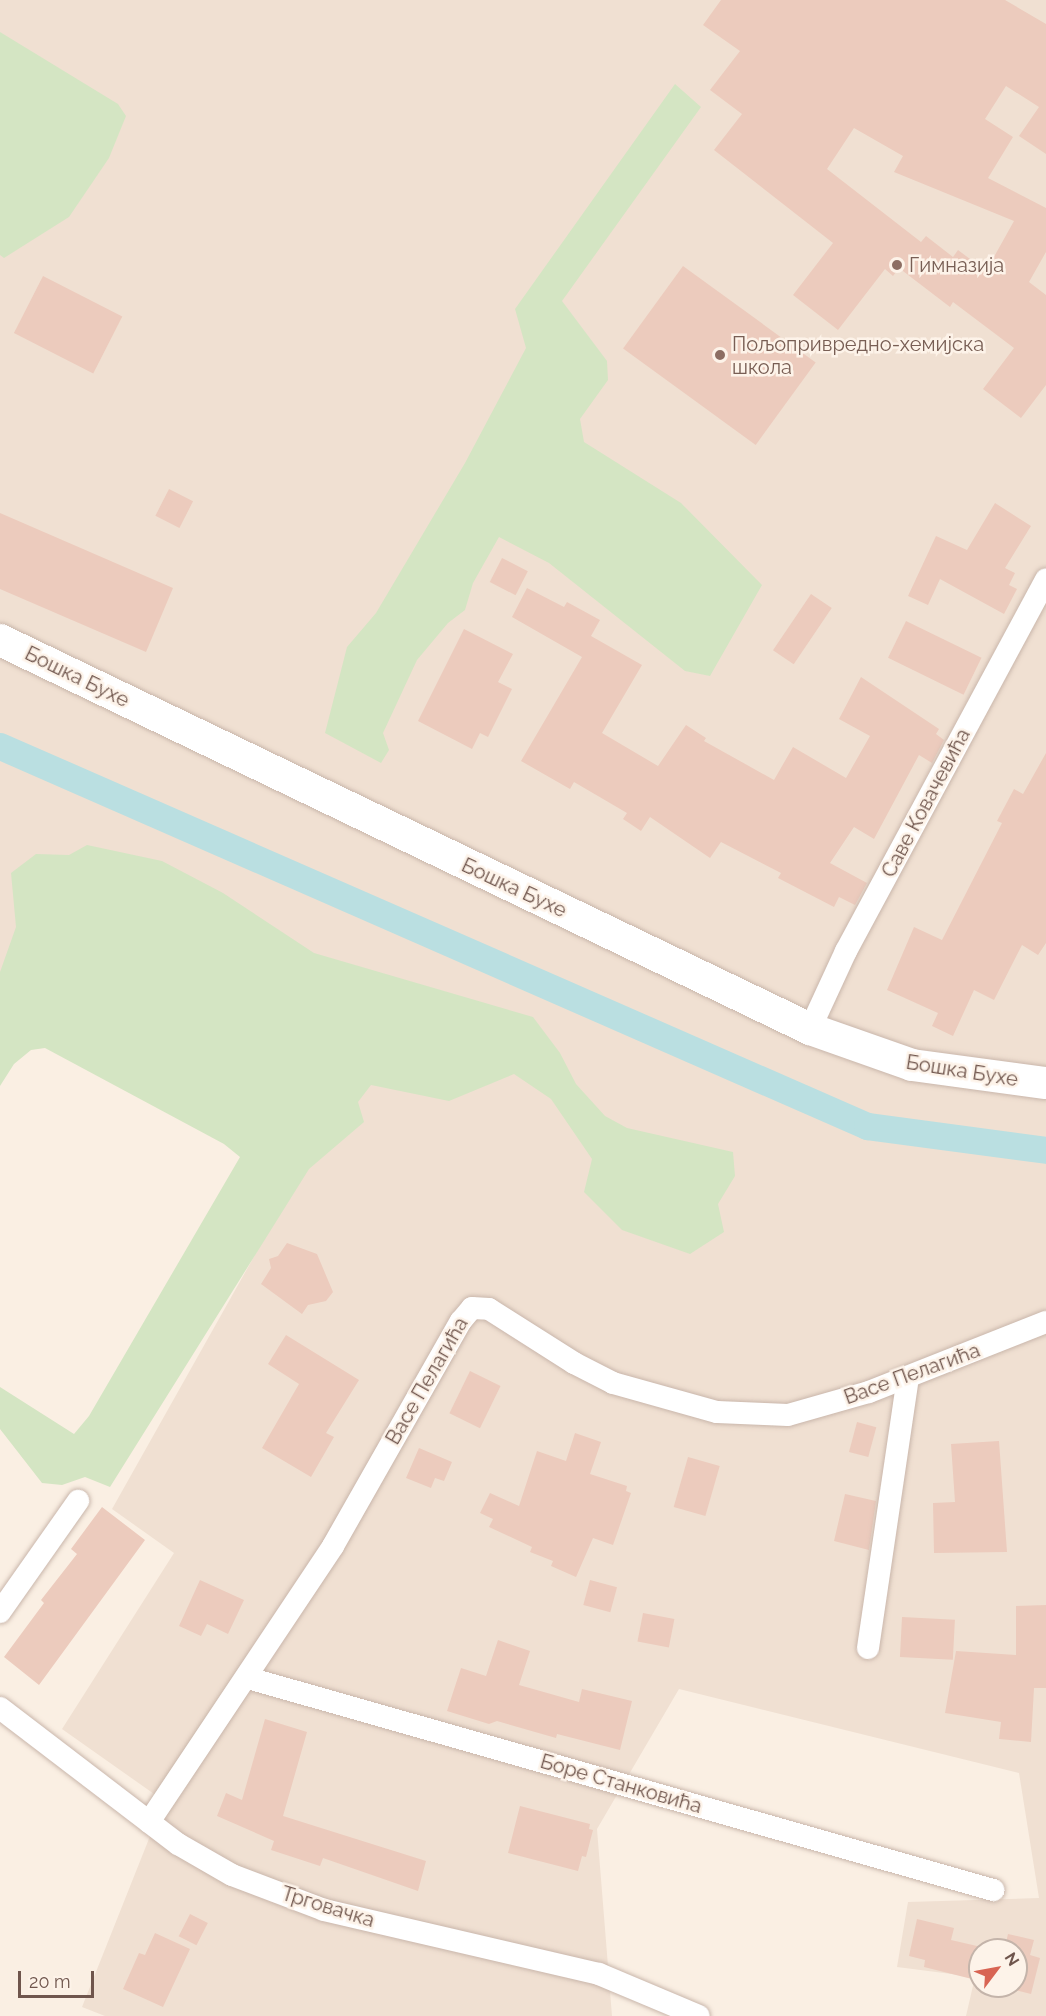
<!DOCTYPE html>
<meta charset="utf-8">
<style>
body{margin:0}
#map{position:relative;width:1046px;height:2016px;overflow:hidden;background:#faefe3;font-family:Raleway,sans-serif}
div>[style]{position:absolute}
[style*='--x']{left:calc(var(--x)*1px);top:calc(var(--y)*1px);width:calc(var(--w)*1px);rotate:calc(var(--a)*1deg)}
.residential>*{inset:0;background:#f0e0d2}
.green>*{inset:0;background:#d4e5c3}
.canal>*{height:27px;margin:-13.5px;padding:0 13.5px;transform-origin:13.5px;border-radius:13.5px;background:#badfe1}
.building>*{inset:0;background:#eccbbd;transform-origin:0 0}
.roads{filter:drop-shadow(0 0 2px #c9b6ab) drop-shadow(0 0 2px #c9b6ab)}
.street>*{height:22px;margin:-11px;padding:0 11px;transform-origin:11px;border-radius:11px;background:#fff}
.secondary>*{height:32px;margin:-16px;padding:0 16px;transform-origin:16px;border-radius:16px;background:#fff}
.dots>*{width:16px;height:16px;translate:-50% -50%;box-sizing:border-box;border:3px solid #fdf3e9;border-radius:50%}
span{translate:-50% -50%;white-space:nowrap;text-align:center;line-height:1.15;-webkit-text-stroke:5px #fdf3e9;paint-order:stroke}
.education-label{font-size:20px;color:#785e54}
.left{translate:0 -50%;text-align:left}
.street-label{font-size:20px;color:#6f554c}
.north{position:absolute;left:968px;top:1938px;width:60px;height:60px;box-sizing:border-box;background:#fdf3e9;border:2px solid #c4b4aa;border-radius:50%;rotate:58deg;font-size:16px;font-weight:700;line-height:24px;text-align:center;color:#6f554c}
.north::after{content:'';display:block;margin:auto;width:21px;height:27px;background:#d86453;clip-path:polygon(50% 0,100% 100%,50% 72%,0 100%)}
.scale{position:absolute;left:18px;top:1971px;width:76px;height:27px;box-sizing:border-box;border:3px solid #6f554c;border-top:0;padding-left:8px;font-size:18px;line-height:21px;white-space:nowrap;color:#6f554c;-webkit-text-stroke:4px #fdf3e9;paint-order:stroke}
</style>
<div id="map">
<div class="residential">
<i style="clip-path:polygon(evenodd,0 0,1046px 0,1046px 2016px,966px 2016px,975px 1977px,897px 1967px,908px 1902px,1039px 1898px,1019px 1773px,679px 1689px,597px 1829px,612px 2016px,105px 2016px,82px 2007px,164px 1801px,62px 1729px,174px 1553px,112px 1509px,301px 1173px,24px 1017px,0 1052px,0 0,980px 1950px,1016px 1950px,1016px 1986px,980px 1986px,980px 1950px)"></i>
</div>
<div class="green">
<i style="clip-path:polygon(0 32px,118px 104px,126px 116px,109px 158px,69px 217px,4px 258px,0 255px)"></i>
<i style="clip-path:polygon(675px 84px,701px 107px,562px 301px,607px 361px,608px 380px,580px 419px,584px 442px,681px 503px,762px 585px,710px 676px,685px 671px,549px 563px,499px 537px,473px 583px,465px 610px,448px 623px,417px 660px,383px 733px,389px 750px,381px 763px,325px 733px,347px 647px,376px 613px,465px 463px,526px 348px,515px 309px)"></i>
<i style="clip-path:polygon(87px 845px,162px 861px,223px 893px,314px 953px,533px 1017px,560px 1053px,576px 1084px,605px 1116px,627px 1128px,733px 1152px,735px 1176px,718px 1204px,724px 1232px,690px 1254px,622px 1230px,584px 1192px,592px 1159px,551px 1099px,514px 1074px,449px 1101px,371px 1085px,358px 1102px,364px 1122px,309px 1169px,110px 1487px,85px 1477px,62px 1485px,42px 1483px,0 1429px,0 1387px,74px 1434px,89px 1416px,240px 1157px,224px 1144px,45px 1048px,31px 1050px,14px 1064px,0 1086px,0 972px,16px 927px,11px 873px,36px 854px,69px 855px)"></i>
</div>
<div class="canal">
<i style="--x:0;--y:746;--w:947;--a:23.67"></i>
<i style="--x:867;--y:1126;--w:181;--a:7.6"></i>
</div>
<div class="building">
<i style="clip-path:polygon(evenodd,721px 0,1005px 0,1046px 24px,1046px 154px,1019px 136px,1039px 107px,1006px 86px,985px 119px,1013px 137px,988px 178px,1046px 208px,1046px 252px,1029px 282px,1046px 295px,1046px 385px,1021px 418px,983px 389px,1014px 348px,953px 302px,950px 307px,899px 268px,893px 276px,885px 269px,838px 330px,793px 295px,833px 243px,714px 150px,742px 114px,710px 90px,740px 51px,703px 25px,721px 0,854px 128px,903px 156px,894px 172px,1014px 221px,990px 264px,987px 262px,982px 268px,958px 250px,953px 257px,926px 236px,921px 242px,827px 169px,854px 128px)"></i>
<i style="left:683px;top:266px;width:164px;height:102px;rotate:36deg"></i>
<i style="left:43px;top:276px;width:89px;height:64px;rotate:27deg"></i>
<i style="left:169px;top:489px;width:27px;height:30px;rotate:27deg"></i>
<i style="clip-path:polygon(995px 503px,1031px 526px,1005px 568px,1015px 573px,1009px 585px,1017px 589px,1004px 614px,940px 579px,928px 605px,908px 596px,936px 536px,967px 550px)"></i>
<i style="clip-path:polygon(0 513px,173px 588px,146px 652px,0 589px)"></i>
<i style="left:502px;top:558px;width:29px;height:27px;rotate:27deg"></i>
<i style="clip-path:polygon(527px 588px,564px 607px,567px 602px,600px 620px,591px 636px,642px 665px,602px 733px,658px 766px,686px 725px,706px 738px,704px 741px,774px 780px,793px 747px,846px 778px,870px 736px,839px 719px,861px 677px,939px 729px,936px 734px,944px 740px,932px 763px,919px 755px,874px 839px,854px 827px,830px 863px,867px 883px,855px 905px,839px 897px,834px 907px,778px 878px,781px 873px,721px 842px,710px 858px,650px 817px,641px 831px,623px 819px,627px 813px,574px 782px,570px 789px,521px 761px,582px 657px,512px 617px)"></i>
<i style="left:811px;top:594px;width:25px;height:68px;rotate:34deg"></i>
<i style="left:906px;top:621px;width:84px;height:41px;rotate:26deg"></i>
<i style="clip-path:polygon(464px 629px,513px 654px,498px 682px,512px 689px,488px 737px,480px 733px,472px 749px,418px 721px)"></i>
<i style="clip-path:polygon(1046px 753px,1046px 943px,1038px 955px,1022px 945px,994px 1000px,974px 990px,953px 1036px,932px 1026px,938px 1013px,887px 990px,914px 927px,942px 940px,1002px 823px,997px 821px,1014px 789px,1023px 794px)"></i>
<i style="clip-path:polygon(287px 1243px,317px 1254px,333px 1292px,326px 1301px,308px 1305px,302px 1314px,261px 1284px,271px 1268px,269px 1259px,278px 1256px)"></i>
<i style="clip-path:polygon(286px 1335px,359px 1380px,326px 1433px,334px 1437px,311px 1477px,262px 1448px,299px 1384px,268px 1364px)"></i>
<i style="left:470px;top:1371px;width:34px;height:47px;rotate:26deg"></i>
<i style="left:857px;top:1422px;width:20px;height:31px;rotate:15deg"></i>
<i style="clip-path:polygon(575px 1433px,601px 1442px,590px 1474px,627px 1486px,626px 1491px,631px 1493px,613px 1545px,593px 1538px,576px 1577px,551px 1566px,553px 1561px,530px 1552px,532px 1547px,489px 1527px,493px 1519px,480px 1513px,490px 1493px,519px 1506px,537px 1451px,566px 1461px)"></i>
<i style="clip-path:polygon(999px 1441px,1007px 1552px,934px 1553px,933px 1503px,955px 1502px,951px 1444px)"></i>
<i style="clip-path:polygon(419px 1448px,452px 1462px,444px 1481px,435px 1478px,431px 1488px,406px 1478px)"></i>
<i style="left:688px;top:1457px;width:33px;height:52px;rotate:16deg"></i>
<i style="clip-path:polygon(845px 1494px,876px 1501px,869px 1550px,834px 1541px)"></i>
<i style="clip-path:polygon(102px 1507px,145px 1540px,39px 1685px,4px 1657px,44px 1603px,41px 1600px,77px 1554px,71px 1549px)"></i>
<i style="clip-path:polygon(200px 1580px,244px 1600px,228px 1634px,207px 1624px,201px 1636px,179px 1626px)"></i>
<i style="left:590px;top:1580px;width:28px;height:26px;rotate:15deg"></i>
<i style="clip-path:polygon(1046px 1605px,1046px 1688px,1034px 1688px,1031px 1742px,999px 1739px,1001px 1722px,945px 1713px,956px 1651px,1016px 1655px,1016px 1606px)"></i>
<i style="left:643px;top:1613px;width:32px;height:29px;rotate:11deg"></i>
<i style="left:902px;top:1617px;width:53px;height:40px;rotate:3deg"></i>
<i style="clip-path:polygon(498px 1640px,530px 1651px,519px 1685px,579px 1702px,582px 1689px,632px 1701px,620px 1750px,557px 1734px,556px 1738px,497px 1721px,489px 1724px,447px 1711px,461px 1668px,486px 1676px)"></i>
<i style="clip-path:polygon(265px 1719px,307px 1732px,283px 1816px,426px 1861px,418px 1891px,323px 1858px,320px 1866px,271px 1850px,274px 1841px,217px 1816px,226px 1793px,242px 1800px)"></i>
<i style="clip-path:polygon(520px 1806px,590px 1824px,589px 1829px,593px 1830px,586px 1857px,582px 1856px,578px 1871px,508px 1853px)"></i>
<i style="left:190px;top:1914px;width:20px;height:25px;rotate:27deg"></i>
<i style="clip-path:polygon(917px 1919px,954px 1928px,951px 1940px,990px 1949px,992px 1944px,1005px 1947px,1008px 1934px,1034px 1940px,1030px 1955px,1040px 1958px,1031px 1994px,999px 1986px,1016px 1986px,1016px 1950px,980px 1950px,980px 1981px,924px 1967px,925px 1960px,909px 1956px)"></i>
<i style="clip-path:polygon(155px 1933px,190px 1949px,163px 2007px,123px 1989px,139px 1953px,145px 1955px)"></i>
</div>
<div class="roads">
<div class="street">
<i style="--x:810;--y:1029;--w:86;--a:-65.2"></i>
<i style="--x:846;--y:951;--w:422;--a:-61.7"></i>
<i style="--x:0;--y:1612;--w:136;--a:-54.9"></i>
<i style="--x:868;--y:1648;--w:273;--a:-81.6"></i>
<i style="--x:248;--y:1678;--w:775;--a:15.88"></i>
<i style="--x:0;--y:1708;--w:224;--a:37.4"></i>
<i style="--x:178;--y:1844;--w:62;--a:29.9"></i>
<i style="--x:232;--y:1875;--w:98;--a:20.8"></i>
<i style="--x:324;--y:1910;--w:282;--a:13.1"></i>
<i style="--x:599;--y:1974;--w:108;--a:22.8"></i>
<i style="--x:149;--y:1822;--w:332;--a:-56.3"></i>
<i style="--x:333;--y:1546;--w:259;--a:-60.4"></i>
<i style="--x:461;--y:1321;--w:17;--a:-50"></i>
<i style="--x:472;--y:1308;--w:17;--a:3"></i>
<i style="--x:489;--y:1309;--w:101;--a:32.4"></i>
<i style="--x:574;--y:1363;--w:44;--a:27.1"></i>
<i style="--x:613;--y:1383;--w:108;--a:15.6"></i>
<i style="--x:717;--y:1412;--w:71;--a:2.4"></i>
<i style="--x:788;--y:1415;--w:84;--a:-15.9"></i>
<i style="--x:869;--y:1392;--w:190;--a:-21.6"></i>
</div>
<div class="secondary">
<i style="--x:0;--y:640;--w:899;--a:25.65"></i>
<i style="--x:810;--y:1029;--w:108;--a:19.4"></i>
<i style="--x:912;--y:1065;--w:135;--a:7.7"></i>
</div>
</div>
<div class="dots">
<i style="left:897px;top:265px;background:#8d6e63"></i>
<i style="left:720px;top:355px;background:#8d6e63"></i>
</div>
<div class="education-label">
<span class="left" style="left:909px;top:265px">Гимназија</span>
<span class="left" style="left:732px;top:356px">Пољопривредно-хемијска<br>школа</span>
</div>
<div class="street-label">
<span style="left:77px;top:677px;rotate:26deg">Бошка Бухе</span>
<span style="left:926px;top:803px;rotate:-62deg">Саве Ковачевића</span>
<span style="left:514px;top:888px;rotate:25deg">Бошка Бухе</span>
<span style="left:962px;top:1071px;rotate:9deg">Бошка Бухе</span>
<span style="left:912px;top:1374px;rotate:-20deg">Васе Пелагића</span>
<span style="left:427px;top:1381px;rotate:-60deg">Васе Пелагића</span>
<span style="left:621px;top:1784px;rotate:16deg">Боре Станковића</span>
<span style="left:328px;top:1907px;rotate:17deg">Трговачка</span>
</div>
<div class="north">N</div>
<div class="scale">20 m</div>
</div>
